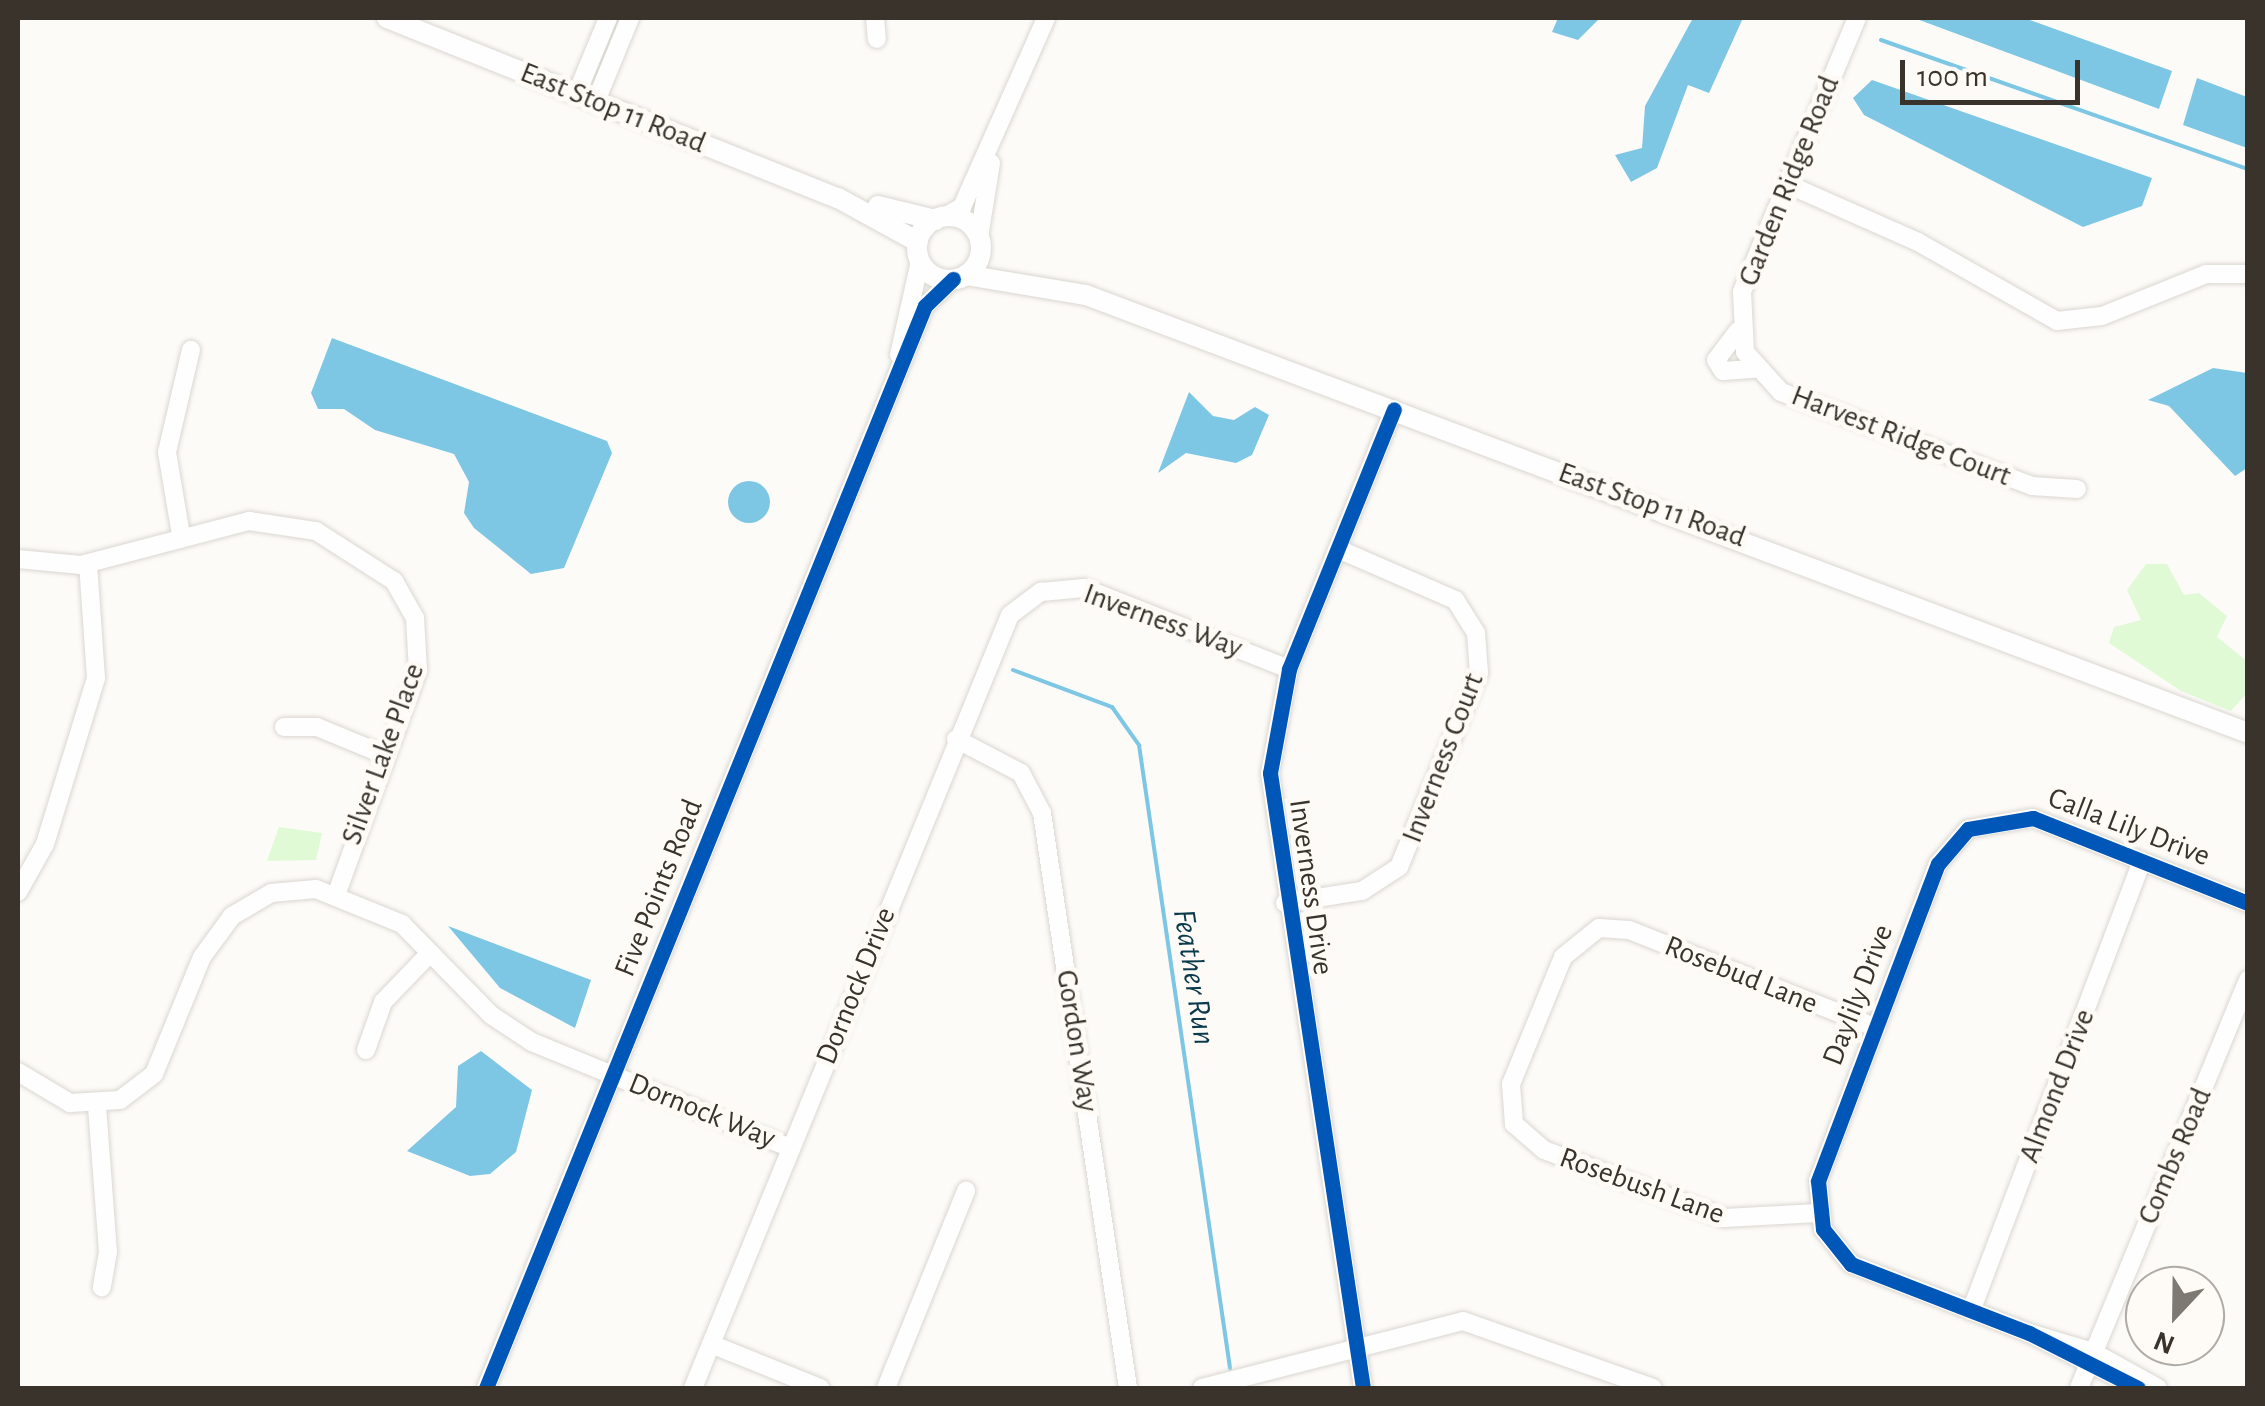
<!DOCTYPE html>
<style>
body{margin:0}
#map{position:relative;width:2265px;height:1406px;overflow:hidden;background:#fdfbf8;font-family:"Alegreya Sans",sans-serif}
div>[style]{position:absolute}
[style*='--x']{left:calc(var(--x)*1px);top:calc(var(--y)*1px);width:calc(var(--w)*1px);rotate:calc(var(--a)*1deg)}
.green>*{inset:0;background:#e0fad5}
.water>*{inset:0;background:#7dc7e5}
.round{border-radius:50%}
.stream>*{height:4px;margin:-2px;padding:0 2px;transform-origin:2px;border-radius:2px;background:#7dc7e5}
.roads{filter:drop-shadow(0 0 2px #dad7d1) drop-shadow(0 0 2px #dad7d1)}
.minor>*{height:18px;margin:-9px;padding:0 9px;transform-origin:9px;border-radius:9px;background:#fffefe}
.major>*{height:20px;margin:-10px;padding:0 10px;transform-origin:10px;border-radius:10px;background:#fffefe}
.major>.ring{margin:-10px;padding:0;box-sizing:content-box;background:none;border:20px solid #fffefe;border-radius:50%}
.cycleway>*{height:15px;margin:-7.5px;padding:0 7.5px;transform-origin:7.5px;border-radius:7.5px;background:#0057b8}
span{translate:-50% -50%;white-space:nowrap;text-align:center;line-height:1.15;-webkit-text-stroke:10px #fefbf7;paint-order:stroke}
.street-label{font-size:30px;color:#39332c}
.water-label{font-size:32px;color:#0a3a4c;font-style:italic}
.frame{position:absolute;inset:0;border:20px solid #39332c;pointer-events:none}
.north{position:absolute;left:2125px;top:1266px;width:100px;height:100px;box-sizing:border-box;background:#fefbf7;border:2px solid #afaba6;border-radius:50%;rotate:202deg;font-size:28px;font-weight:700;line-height:40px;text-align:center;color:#39332c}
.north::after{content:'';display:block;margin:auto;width:35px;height:45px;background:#7e7973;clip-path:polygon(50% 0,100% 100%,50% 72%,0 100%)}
.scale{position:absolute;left:1900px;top:60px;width:180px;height:45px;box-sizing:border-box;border:5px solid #39332c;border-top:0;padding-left:12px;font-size:30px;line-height:35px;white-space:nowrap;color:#39332c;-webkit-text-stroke:8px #fefbf7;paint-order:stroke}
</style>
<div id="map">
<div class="green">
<i style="clip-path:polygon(2146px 564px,2167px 564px,2184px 595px,2199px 593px,2227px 616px,2217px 637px,2248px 662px,2247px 693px,2231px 711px,2181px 691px,2109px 643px,2114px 627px,2141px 620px,2127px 590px)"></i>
<i style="clip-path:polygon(279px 827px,322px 833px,316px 860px,267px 861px)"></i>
</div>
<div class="water">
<i style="clip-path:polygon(1558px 18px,1600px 18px,1578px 40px,1552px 32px)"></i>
<i style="clip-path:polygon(1693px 18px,1743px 18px,1709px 93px,1688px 85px,1657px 168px,1631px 182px,1615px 155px,1642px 148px,1645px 106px)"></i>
<i style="clip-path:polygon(1914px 18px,2024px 18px,2172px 71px,2159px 109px)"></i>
<i style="clip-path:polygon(2197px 78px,2247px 97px,2247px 148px,2183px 125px)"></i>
<i style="clip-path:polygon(1872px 80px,2152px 178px,2142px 206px,2083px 227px,1864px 115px,1853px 98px)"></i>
<i style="clip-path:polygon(332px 338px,607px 441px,612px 453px,564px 568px,531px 574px,474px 528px,464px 513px,469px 482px,454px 454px,375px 430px,344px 409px,318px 409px,311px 393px)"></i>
<i style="clip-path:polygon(2213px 368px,2247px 373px,2247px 468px,2235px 476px,2169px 406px,2148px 400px)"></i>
<i style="clip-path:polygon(1189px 392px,1213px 416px,1234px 420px,1255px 407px,1269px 415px,1252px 455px,1236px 463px,1186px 453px,1158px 473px)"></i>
<i class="round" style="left:728px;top:481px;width:42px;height:42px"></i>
<i style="clip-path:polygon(448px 926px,591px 980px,575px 1028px,500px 988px)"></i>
<i style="clip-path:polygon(481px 1051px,532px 1090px,516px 1152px,490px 1174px,470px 1176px,407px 1151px,456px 1107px,458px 1066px)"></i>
</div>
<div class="stream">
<i style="--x:1881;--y:40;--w:389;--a:19.4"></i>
<i style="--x:1013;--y:670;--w:106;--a:20.5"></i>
<i style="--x:1112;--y:707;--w:47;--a:54.6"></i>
<i style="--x:1139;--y:745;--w:630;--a:81.69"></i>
</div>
<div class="roads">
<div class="minor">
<i style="--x:875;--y:18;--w:21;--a:85"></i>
<i style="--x:1857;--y:18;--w:297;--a:112.8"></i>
<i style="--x:1742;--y:292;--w:60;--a:87.1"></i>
<i style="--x:1745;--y:352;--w:54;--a:48"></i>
<i style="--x:1781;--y:392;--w:268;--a:20.5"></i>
<i style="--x:2032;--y:486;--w:45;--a:3.8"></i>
<i style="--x:577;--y:93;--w:81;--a:-67.5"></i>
<i style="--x:596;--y:101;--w:90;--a:-67.7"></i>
<i style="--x:1787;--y:184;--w:143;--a:23.9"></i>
<i style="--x:1918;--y:242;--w:160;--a:29.6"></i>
<i style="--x:2057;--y:321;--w:45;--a:-6.3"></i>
<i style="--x:2102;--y:316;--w:112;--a:-22"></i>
<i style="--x:2206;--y:274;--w:42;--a:0"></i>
<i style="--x:944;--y:217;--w:21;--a:-29"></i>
<i style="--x:962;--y:207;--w:207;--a:-66"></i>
<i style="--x:979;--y:237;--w:75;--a:-80.8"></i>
<i style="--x:1738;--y:331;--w:36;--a:127"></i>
<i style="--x:1716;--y:360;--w:13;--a:58"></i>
<i style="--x:1723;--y:371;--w:32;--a:-4"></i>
<i style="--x:899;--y:355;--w:96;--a:-77.4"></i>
<i style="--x:181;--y:535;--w:84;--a:-99.6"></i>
<i style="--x:167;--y:452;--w:105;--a:-76.8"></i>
<i style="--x:18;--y:559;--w:63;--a:5.4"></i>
<i style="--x:81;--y:565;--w:174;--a:-14.7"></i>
<i style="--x:249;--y:521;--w:68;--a:8.5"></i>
<i style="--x:316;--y:531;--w:93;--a:32.7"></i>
<i style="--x:394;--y:581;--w:43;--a:60.4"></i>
<i style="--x:415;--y:618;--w:52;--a:86.7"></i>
<i style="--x:418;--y:670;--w:237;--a:110"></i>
<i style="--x:284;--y:727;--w:33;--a:0"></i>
<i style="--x:317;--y:727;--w:74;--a:22.4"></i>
<i style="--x:956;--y:739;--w:73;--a:27.6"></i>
<i style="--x:1021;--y:773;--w:45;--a:62.3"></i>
<i style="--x:1042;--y:813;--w:581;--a:81.49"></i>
<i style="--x:18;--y:892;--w:55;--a:-60.6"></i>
<i style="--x:45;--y:844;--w:174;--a:-72.9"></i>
<i style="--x:96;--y:678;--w:114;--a:-94"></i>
<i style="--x:1285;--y:903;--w:78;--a:-8.9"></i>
<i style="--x:1362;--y:891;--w:44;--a:-33"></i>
<i style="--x:1399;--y:867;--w:210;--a:-67.6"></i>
<i style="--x:1479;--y:673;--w:40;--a:-94.3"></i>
<i style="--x:1476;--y:633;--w:39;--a:-122"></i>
<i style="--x:1455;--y:600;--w:128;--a:-156.4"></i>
<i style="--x:366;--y:1050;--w:51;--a:-70.5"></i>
<i style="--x:383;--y:1002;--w:68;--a:-46.2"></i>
<i style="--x:18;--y:1072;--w:61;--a:30.8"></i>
<i style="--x:70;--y:1103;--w:50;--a:-3.4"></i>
<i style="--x:120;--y:1100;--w:43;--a:-37.4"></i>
<i style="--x:154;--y:1074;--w:126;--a:-67.7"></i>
<i style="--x:202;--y:957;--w:51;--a:-53.8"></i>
<i style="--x:232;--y:916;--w:45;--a:-30.5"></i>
<i style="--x:271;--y:893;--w:45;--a:-5.1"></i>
<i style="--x:316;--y:889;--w:93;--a:22.1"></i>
<i style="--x:402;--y:924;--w:127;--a:45.6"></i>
<i style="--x:491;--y:1015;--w:49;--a:33.4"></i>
<i style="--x:532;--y:1042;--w:279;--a:22.3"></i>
<i style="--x:97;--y:1106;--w:146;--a:85.7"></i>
<i style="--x:108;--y:1252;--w:36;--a:100"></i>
<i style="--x:1818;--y:1213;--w:94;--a:177"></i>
<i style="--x:1724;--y:1218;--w:192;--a:-159.3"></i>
<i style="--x:1544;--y:1150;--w:40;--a:-139"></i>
<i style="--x:1514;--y:1124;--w:40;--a:-94.3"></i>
<i style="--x:1511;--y:1084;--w:137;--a:-67.7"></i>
<i style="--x:1563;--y:957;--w:46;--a:-38.9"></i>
<i style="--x:1599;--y:928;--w:30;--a:4"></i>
<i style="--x:1629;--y:930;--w:266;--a:21.6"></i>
<i style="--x:1971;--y:1311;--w:481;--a:-69.2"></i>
<i style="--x:2029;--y:1333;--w:67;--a:16.5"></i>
<i style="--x:2093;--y:1352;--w:74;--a:29"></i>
<i style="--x:711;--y:1344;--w:118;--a:22"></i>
<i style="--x:486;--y:1388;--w:1168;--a:-67.92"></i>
<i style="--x:925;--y:306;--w:39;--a:-44"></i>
<i style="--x:693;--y:1388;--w:835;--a:-67.7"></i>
<i style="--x:1010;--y:615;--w:39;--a:-37"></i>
<i style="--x:1041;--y:592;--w:43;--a:-5.3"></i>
<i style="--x:1084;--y:588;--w:220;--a:21.6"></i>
<i style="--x:886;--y:1388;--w:213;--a:-67.9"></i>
<i style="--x:1202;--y:1388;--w:269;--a:-14.4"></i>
<i style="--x:1463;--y:1321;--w:201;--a:19.4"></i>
<i style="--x:1363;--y:1388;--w:622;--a:-98.6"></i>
<i style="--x:1270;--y:773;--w:106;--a:-79.6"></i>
<i style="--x:1289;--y:669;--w:280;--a:-68"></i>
<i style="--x:2079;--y:1388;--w:442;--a:-67.5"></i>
<i style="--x:2138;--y:1388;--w:122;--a:-153.2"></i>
<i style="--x:2029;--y:1333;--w:191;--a:-158.8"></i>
<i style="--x:1851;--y:1264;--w:45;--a:-128.7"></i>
<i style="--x:1823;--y:1229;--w:48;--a:-95.9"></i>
<i style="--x:1818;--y:1181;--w:339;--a:-69.3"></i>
<i style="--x:1938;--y:864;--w:46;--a:-49.4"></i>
<i style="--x:1968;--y:829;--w:66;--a:-9.6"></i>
<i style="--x:2033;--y:818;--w:231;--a:21.6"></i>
</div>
<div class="major">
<i style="--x:387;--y:18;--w:486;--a:21.8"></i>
<i style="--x:838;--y:198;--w:91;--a:28.8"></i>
<i style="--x:878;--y:206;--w:59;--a:13.8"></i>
<i class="ring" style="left:917px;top:216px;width:44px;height:44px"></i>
<i style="--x:966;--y:275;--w:122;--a:9.5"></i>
<i style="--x:1086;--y:295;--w:1242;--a:20.65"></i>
</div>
</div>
<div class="cycleway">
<i style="--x:486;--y:1388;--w:1168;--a:-67.92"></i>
<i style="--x:925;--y:306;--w:39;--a:-44"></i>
<i style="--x:1363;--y:1388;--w:622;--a:-98.6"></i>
<i style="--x:1270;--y:773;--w:106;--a:-79.6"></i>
<i style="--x:1289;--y:669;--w:280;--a:-68"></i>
<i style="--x:2138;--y:1388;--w:122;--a:-153.2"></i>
<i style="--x:2029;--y:1333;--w:191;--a:-158.8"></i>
<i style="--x:1851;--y:1264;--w:45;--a:-128.7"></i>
<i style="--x:1823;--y:1229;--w:48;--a:-95.9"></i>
<i style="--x:1818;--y:1181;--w:339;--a:-69.3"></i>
<i style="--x:1938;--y:864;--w:46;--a:-49.4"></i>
<i style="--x:1968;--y:829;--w:66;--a:-9.6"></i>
<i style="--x:2033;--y:818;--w:231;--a:21.6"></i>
</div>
<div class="street-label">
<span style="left:613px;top:108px;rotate:22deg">East Stop 11 Road</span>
<span style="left:1789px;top:181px;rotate:-68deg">Garden Ridge Road</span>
<span style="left:1901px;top:436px;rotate:21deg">Harvest Ridge Court</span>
<span style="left:1652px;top:505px;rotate:20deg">East Stop 11 Road</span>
<span style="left:1163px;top:621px;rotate:20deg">Inverness Way</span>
<span style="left:383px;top:754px;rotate:-70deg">Silver Lake Place</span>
<span style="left:1443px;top:758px;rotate:-69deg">Inverness Court</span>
<span style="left:2129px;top:827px;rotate:21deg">Calla Lily Drive</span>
<span style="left:1311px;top:887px;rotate:82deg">Inverness Drive</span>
<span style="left:659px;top:888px;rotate:-68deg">Five Points Road</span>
<span style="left:1741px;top:975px;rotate:22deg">Rosebud Lane</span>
<span style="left:856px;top:986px;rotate:-68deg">Dornock Drive</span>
<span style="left:1858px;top:995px;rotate:-69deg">Daylily Drive</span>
<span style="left:1077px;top:1041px;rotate:81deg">Gordon Way</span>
<span style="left:2057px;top:1086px;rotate:-69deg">Almond Drive</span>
<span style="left:702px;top:1111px;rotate:22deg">Dornock Way</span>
<span style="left:2175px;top:1156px;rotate:-67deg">Combs Road</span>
<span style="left:1642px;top:1186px;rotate:20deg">Rosebush Lane</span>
</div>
<div class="water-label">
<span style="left:1194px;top:977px;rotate:81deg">Feather Run</span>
</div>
<div class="frame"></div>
<div class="north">N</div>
<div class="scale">100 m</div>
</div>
